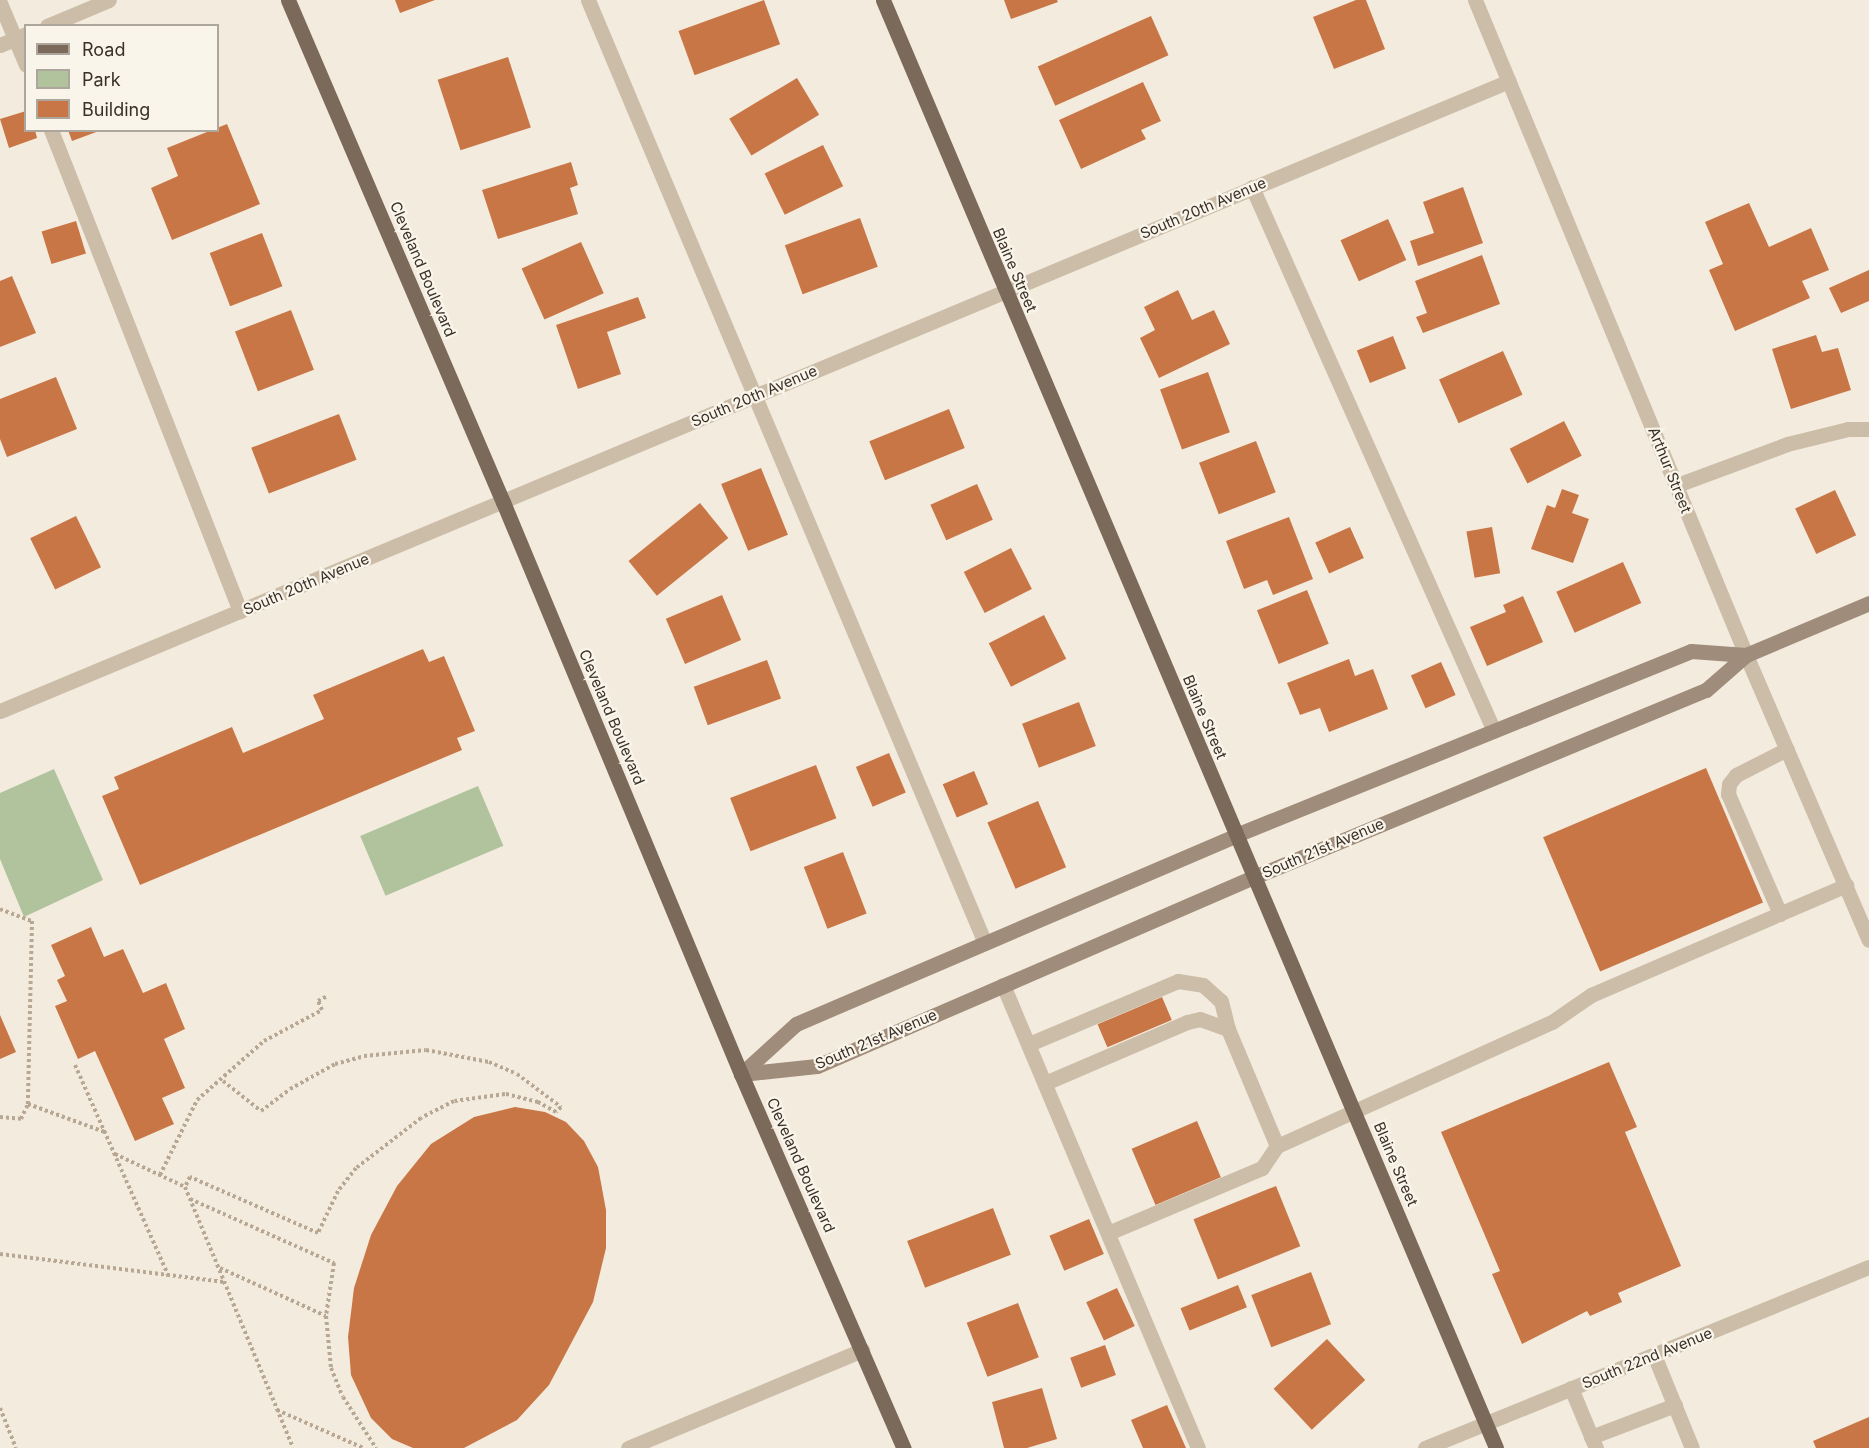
<!DOCTYPE html>
<style>
body{margin:0}
#map{position:relative;width:1869px;height:1448px;overflow:hidden;background:#f3ecde;font-family:Inter,sans-serif}
div>[style]{position:absolute}
[style*='--x']{left:calc(var(--x)*1px);top:calc(var(--y)*1px);width:calc(var(--w)*1px);rotate:calc(var(--a)*1deg)}
.green>*{inset:0;background:#b1c39d;transform-origin:0 0}
.building>*{inset:0;background:#c97646;transform-origin:0 0}
.path>*{height:4px;margin-top:-2px;transform-origin:0;background:repeating-linear-gradient(90deg,#b8a793 0 3px,transparent 0 6px)}
.service>*{height:15px;margin:-7.5px;padding:0 7.5px;transform-origin:7.5px;border-radius:7.5px;background:#ccbda9}
.pedestrian>*{height:15px;margin:-7.5px;padding:0 7.5px;transform-origin:7.5px;border-radius:7.5px;background:#ccbda9}
.minor>*{height:15px;margin:-7.5px;padding:0 7.5px;transform-origin:7.5px;border-radius:7.5px;background:#ccbda9}
.secondary>*{height:15px;margin:-7.5px;padding:0 7.5px;transform-origin:7.5px;border-radius:7.5px;background:#a08c7a}
.primary>*{height:15px;margin:-7.5px;padding:0 7.5px;transform-origin:7.5px;border-radius:7.5px;background:#7b695a}
span{translate:-50% -50%;white-space:nowrap;text-align:center;line-height:1.15;-webkit-text-stroke:4.5px #faf5ea;paint-order:stroke}
.street-label{font-size:15px;color:#393029}
.legend{position:absolute;left:24px;top:24px;width:195px;height:108px;box-sizing:border-box;background:#faf5ea;border:2px solid #ada69d;margin:0;padding:8px 10px;list-style:none;font-size:18px;color:#393029}
.legend li{display:flex;align-items:center;gap:12px;height:30px}
.legend b{width:30px;border:2px solid #ada69d}
</style>
<div id="map">
<div class="green">
<i style="clip-path:polygon(54px 769px,103px 880px,24px 917px,0 859px,0 793px)"></i>
<i style="left:478px;top:786px;width:65px;height:128px;rotate:67deg"></i>
</div>
<div class="building">
<i style="clip-path:polygon(395px 0,435px 0,400px 13px)"></i>
<i style="left:764px;top:0;width:47px;height:91px;rotate:70deg"></i>
<i style="clip-path:polygon(1004px 0,1057px 0,1058px 2px,1011px 19px)"></i>
<i style="clip-path:polygon(1356px 0,1366px 0,1385px 49px,1334px 69px,1313px 17px)"></i>
<i style="left:1151px;top:16px;width:43px;height:124px;rotate:66deg"></i>
<i style="left:508px;top:57px;width:74px;height:74px;rotate:72deg"></i>
<i style="left:797px;top:78px;width:43px;height:79px;rotate:59deg"></i>
<i style="clip-path:polygon(1143px 82px,1161px 121px,1141px 130px,1146px 139px,1081px 169px,1059px 120px)"></i>
<i style="clip-path:polygon(26px 111px,26px 130px,35px 130px,37px 138px,9px 148px,0 119px)"></i>
<i style="clip-path:polygon(227px 124px,260px 204px,172px 240px,151px 188px,178px 176px,167px 148px)"></i>
<i style="clip-path:polygon(68px 130px,99px 130px,99px 131px,72px 141px)"></i>
<i style="left:823px;top:145px;width:46px;height:65px;rotate:64deg"></i>
<i style="clip-path:polygon(571px 162px,578px 185px,570px 188px,578px 214px,498px 239px,482px 190px)"></i>
<i style="clip-path:polygon(1463px 187px,1483px 243px,1418px 266px,1410px 241px,1434px 233px,1423px 202px)"></i>
<i style="clip-path:polygon(1749px 203px,1769px 247px,1811px 228px,1829px 270px,1802px 281px,1810px 298px,1735px 331px,1709px 270px,1723px 264px,1705px 222px)"></i>
<i style="left:860px;top:218px;width:52px;height:80px;rotate:70deg"></i>
<i style="left:1388px;top:219px;width:45px;height:52px;rotate:66deg"></i>
<i style="left:76px;top:221px;width:34px;height:36px;rotate:73deg"></i>
<i style="left:262px;top:233px;width:57px;height:56px;rotate:69deg"></i>
<i style="left:581px;top:242px;width:56px;height:65px;rotate:66deg"></i>
<i style="clip-path:polygon(1482px 255px,1500px 304px,1423px 333px,1416px 317px,1427px 313px,1415px 281px)"></i>
<i style="clip-path:polygon(1869px 270px,1869px 301px,1841px 313px,1829px 288px)"></i>
<i style="clip-path:polygon(12px 276px,36px 333px,0 347px,0 281px)"></i>
<i style="clip-path:polygon(1178px 290px,1192px 320px,1214px 310px,1230px 344px,1159px 378px,1140px 338px,1155px 330px,1144px 307px)"></i>
<i style="clip-path:polygon(638px 297px,646px 318px,607px 332px,621px 374px,578px 389px,556px 325px)"></i>
<i style="left:291px;top:310px;width:64px;height:60px;rotate:69deg"></i>
<i style="clip-path:polygon(1816px 335px,1822px 352px,1838px 348px,1851px 390px,1791px 409px,1772px 349px)"></i>
<i style="left:1393px;top:336px;width:35px;height:39px;rotate:68deg"></i>
<i style="left:1503px;top:351px;width:48px;height:70px;rotate:66deg"></i>
<i style="left:1208px;top:372px;width:64px;height:51px;rotate:70deg"></i>
<i style="clip-path:polygon(56px 377px,77px 429px,7px 457px,0 439px,0 399px)"></i>
<i style="left:949px;top:409px;width:42px;height:86px;rotate:68deg"></i>
<i style="left:339px;top:414px;width:49px;height:94px;rotate:69deg"></i>
<i style="left:1564px;top:421px;width:39px;height:61px;rotate:63deg"></i>
<i style="left:1256px;top:441px;width:55px;height:61px;rotate:69deg"></i>
<i style="left:761px;top:468px;width:72px;height:43px;rotate:68deg"></i>
<i style="left:977px;top:484px;width:39px;height:51px;rotate:66deg"></i>
<i style="clip-path:polygon(1562px 489px,1579px 495px,1572px 513px,1589px 519px,1573px 563px,1531px 549px,1547px 505px,1555px 508px)"></i>
<i style="left:1835px;top:490px;width:50px;height:44px;rotate:65deg"></i>
<i style="left:700px;top:503px;width:45px;height:92px;rotate:51deg"></i>
<i style="left:76px;top:516px;width:57px;height:51px;rotate:64deg"></i>
<i style="clip-path:polygon(1289px 517px,1313px 579px,1273px 595px,1267px 580px,1244px 589px,1226px 541px)"></i>
<i style="left:1350px;top:527px;width:34px;height:38px;rotate:66deg"></i>
<i style="left:1492px;top:527px;width:47px;height:26px;rotate:80deg"></i>
<i style="left:1011px;top:548px;width:46px;height:53px;rotate:63deg"></i>
<i style="left:1623px;top:562px;width:45px;height:73px;rotate:66deg"></i>
<i style="left:1307px;top:590px;width:58px;height:54px;rotate:68deg"></i>
<i style="left:722px;top:595px;width:49px;height:61px;rotate:67deg"></i>
<i style="clip-path:polygon(1523px 596px,1543px 642px,1487px 666px,1470px 627px,1506px 612px,1503px 605px)"></i>
<i style="left:1044px;top:615px;width:49px;height:62px;rotate:63deg"></i>
<i style="clip-path:polygon(423px 649px,429px 662px,444px 656px,475px 731px,457px 738px,462px 750px,140px 885px,102px 796px,119px 789px,114px 777px,232px 727px,243px 753px,324px 719px,313px 695px)"></i>
<i style="clip-path:polygon(1349px 659px,1355px 676px,1373px 669px,1388px 709px,1329px 732px,1320px 708px,1300px 715px,1287px 683px)"></i>
<i style="left:767px;top:660px;width:41px;height:78px;rotate:70deg"></i>
<i style="left:1441px;top:662px;width:36px;height:33px;rotate:66deg"></i>
<i style="left:1079px;top:702px;width:47px;height:61px;rotate:69deg"></i>
<i style="left:889px;top:753px;width:43px;height:36px;rotate:67deg"></i>
<i style="left:816px;top:765px;width:57px;height:92px;rotate:69deg"></i>
<i style="left:1706px;top:768px;width:146px;height:177px;rotate:67deg"></i>
<i style="left:974px;top:771px;width:36px;height:34px;rotate:67deg"></i>
<i style="left:1038px;top:801px;width:72px;height:55px;rotate:67deg"></i>
<i style="left:843px;top:852px;width:66px;height:42px;rotate:69deg"></i>
<i style="clip-path:polygon(91px 927px,104px 957px,123px 949px,143px 993px,166px 983px,185px 1029px,164px 1039px,185px 1088px,162px 1098px,174px 1124px,135px 1141px,95px 1051px,78px 1059px,55px 1006px,67px 1001px,57px 980px,65px 976px,51px 945px)"></i>
<i style="left:1162px;top:997px;width:25px;height:70px;rotate:67deg"></i>
<i style="clip-path:polygon(0 1015px,16px 1052px,0 1059px)"></i>
<i style="clip-path:polygon(1609px 1062px,1637px 1127px,1625px 1132px,1681px 1266px,1618px 1293px,1622px 1302px,1590px 1316px,1587px 1311px,1522px 1344px,1492px 1274px,1500px 1271px,1441px 1132px)"></i>
<i style="clip-path:polygon(515px 1107px,545px 1112px,566px 1122px,584px 1141px,598px 1167px,606px 1210px,606px 1248px,593px 1302px,549px 1385px,517px 1420px,464px 1448px,413px 1448px,392px 1439px,371px 1418px,351px 1375px,348px 1337px,354px 1288px,371px 1235px,397px 1186px,431px 1144px,474px 1117px)"></i>
<i style="left:1197px;top:1121px;width:61px;height:71px;rotate:67deg"></i>
<i style="left:1276px;top:1186px;width:65px;height:89px;rotate:68deg"></i>
<i style="left:993px;top:1208px;width:50px;height:92px;rotate:69deg"></i>
<i style="left:1089px;top:1219px;width:38px;height:43px;rotate:67deg"></i>
<i style="left:1311px;top:1272px;width:56px;height:64px;rotate:69deg"></i>
<i style="left:1238px;top:1285px;width:24px;height:62px;rotate:68deg"></i>
<i style="left:1117px;top:1288px;width:42px;height:34px;rotate:65deg"></i>
<i style="left:1018px;top:1303px;width:58px;height:55px;rotate:69deg"></i>
<i style="left:1327px;top:1339px;width:56px;height:73px;rotate:47deg"></i>
<i style="left:1105px;top:1345px;width:32px;height:37px;rotate:70deg"></i>
<i style="clip-path:polygon(1042px 1388px,1057px 1439px,1027px 1448px,1004px 1448px,992px 1402px)"></i>
<i style="clip-path:polygon(1167px 1405px,1186px 1448px,1143px 1448px,1131px 1420px)"></i>
<i style="clip-path:polygon(1869px 1417px,1869px 1448px,1816px 1448px,1813px 1441px)"></i>
</div>
<div class="path">
<i style="--x:0;--y:909;--w:34;--a:21"></i>
<i style="--x:32;--y:921;--w:183;--a:91.3"></i>
<i style="--x:28;--y:1104;--w:82;--a:20"></i>
<i style="--x:75;--y:1065;--w:230;--a:66.1"></i>
<i style="--x:223;--y:1081;--w:48;--a:38.3"></i>
<i style="--x:261;--y:1111;--w:36;--a:-37"></i>
<i style="--x:290;--y:1089;--w:51;--a:-29.1"></i>
<i style="--x:335;--y:1064;--w:30;--a:-15"></i>
<i style="--x:364;--y:1056;--w:62;--a:-5.5"></i>
<i style="--x:426;--y:1050;--w:64;--a:10.8"></i>
<i style="--x:489;--y:1062;--w:30;--a:23"></i>
<i style="--x:517;--y:1074;--w:55;--a:36.9"></i>
<i style="--x:561;--y:1107;--w:7;--a:135"></i>
<i style="--x:556;--y:1112;--w:21;--a:-151"></i>
<i style="--x:538;--y:1102;--w:34;--a:-166"></i>
<i style="--x:505;--y:1094;--w:51;--a:172.2"></i>
<i style="--x:454;--y:1101;--w:37;--a:153"></i>
<i style="--x:421;--y:1118;--w:82;--a:142.4"></i>
<i style="--x:356;--y:1168;--w:29;--a:128"></i>
<i style="--x:338;--y:1191;--w:47;--a:115.5"></i>
<i style="--x:318;--y:1233;--w:140;--a:-156.4"></i>
<i style="--x:190;--y:1177;--w:11;--a:117"></i>
<i style="--x:185;--y:1187;--w:282;--a:67.5"></i>
<i style="--x:0;--y:1117;--w:21;--a:5"></i>
<i style="--x:21;--y:1119;--w:17;--a:-65"></i>
<i style="--x:115;--y:1154;--w:77;--a:25.2"></i>
<i style="--x:160;--y:1175;--w:84;--a:-63.7"></i>
<i style="--x:197;--y:1100;--w:89;--a:-41.4"></i>
<i style="--x:264;--y:1041;--w:66;--a:-28.1"></i>
<i style="--x:322;--y:1010;--w:10;--a:-114"></i>
<i style="--x:318;--y:1001;--w:10;--a:-29"></i>
<i style="--x:190;--y:1199;--w:158;--a:24"></i>
<i style="--x:334;--y:1263;--w:54;--a:98.6"></i>
<i style="--x:326;--y:1316;--w:52;--a:84.5"></i>
<i style="--x:331;--y:1368;--w:31;--a:68"></i>
<i style="--x:343;--y:1397;--w:61;--a:57.1"></i>
<i style="--x:0;--y:1254;--w:226;--a:7.1"></i>
<i style="--x:220;--y:1268;--w:116;--a:24.4"></i>
<i style="--x:0;--y:1408;--w:43;--a:68.2"></i>
<i style="--x:277;--y:1410;--w:94;--a:23.8"></i>
</div>
<div class="service">
<i style="--x:588;--y:0;--w:1023;--a:67.17"></i>
<i style="--x:0;--y:3;--w:67;--a:67.2"></i>
<i style="--x:51;--y:130;--w:517;--a:68.55"></i>
<i style="--x:1252;--y:187;--w:595;--a:66.02"></i>
<i style="--x:1677;--y:485;--w:117;--a:-20.4"></i>
<i style="--x:1787;--y:444;--w:63;--a:-13.8"></i>
<i style="--x:1848;--y:429;--w:21;--a:0"></i>
<i style="--x:1780;--y:914;--w:131;--a:-113.4"></i>
<i style="--x:1728;--y:794;--w:10;--a:-84"></i>
<i style="--x:1729;--y:784;--w:11;--a:-52"></i>
<i style="--x:1736;--y:775;--w:57;--a:-27"></i>
<i style="--x:1003;--y:985;--w:502;--a:67.16"></i>
<i style="--x:1029;--y:1044;--w:162;--a:-22.9"></i>
<i style="--x:1178;--y:981;--w:25;--a:9"></i>
<i style="--x:1203;--y:985;--w:24;--a:42"></i>
<i style="--x:1221;--y:1001;--w:29;--a:76"></i>
<i style="--x:1228;--y:1029;--w:127;--a:67.3"></i>
<i style="--x:1277;--y:1146;--w:302;--a:-24.3"></i>
<i style="--x:1552;--y:1022;--w:47;--a:-34.7"></i>
<i style="--x:1591;--y:995;--w:278;--a:-23.3"></i>
<i style="--x:1045;--y:1083;--w:155;--a:-23.2"></i>
<i style="--x:1187;--y:1022;--w:13;--a:-13"></i>
<i style="--x:1200;--y:1019;--w:30;--a:20"></i>
<i style="--x:1108;--y:1233;--w:167;--a:-22.9"></i>
<i style="--x:1262;--y:1168;--w:27;--a:-56"></i>
<i style="--x:1654;--y:1355;--w:100;--a:67.8"></i>
<i style="--x:1571;--y:1388;--w:65;--a:67.4"></i>
<i style="--x:1591;--y:1437;--w:90;--a:-20.9"></i>
</div>
<div class="pedestrian">
<i style="--x:628;--y:1448;--w:254;--a:-22.7"></i>
</div>
<div class="minor">
<i style="--x:1475;--y:0;--w:709;--a:67.52"></i>
<i style="--x:1746;--y:655;--w:310;--a:66.7"></i>
<i style="--x:47;--y:26;--w:67;--a:-22.8"></i>
<i style="--x:0;--y:45;--w:28;--a:-23"></i>
<i style="--x:0;--y:711;--w:1635;--a:-22.66"></i>
<i style="--x:1425;--y:1448;--w:479;--a:-22.2"></i>
</div>
<div class="secondary">
<i style="--x:741;--y:1074;--w:76;--a:-6"></i>
<i style="--x:817;--y:1066;--w:476;--a:-23.4"></i>
<i style="--x:1254;--y:877;--w:489;--a:-22.5"></i>
<i style="--x:1706;--y:690;--w:53;--a:-41.2"></i>
<i style="--x:1746;--y:655;--w:134;--a:-22.9"></i>
<i style="--x:741;--y:1074;--w:74;--a:-42.3"></i>
<i style="--x:796;--y:1024;--w:479;--a:-23.2"></i>
<i style="--x:1236;--y:835;--w:491;--a:-22"></i>
<i style="--x:1691;--y:651;--w:55;--a:4.2"></i>
</div>
<div class="primary">
<i style="--x:288;--y:0;--w:546;--a:66.82"></i>
<i style="--x:503;--y:502;--w:620;--a:67.41"></i>
<i style="--x:741;--y:1074;--w:408;--a:66.5"></i>
<i style="--x:883;--y:0;--w:1572;--a:67.05"></i>
</div>
<div class="street-label">
<span style="left:1203px;top:208px;rotate:-23deg">South 20th Avenue</span>
<span style="left:423px;top:269px;rotate:67deg">Cleveland Boulevard</span>
<span style="left:1015px;top:270px;rotate:67deg">Blaine Street</span>
<span style="left:754px;top:396px;rotate:-23deg">South 20th Avenue</span>
<span style="left:1670px;top:470px;rotate:68deg">Arthur Street</span>
<span style="left:306px;top:584px;rotate:-23deg">South 20th Avenue</span>
<span style="left:612px;top:717px;rotate:67deg">Cleveland Boulevard</span>
<span style="left:1205px;top:717px;rotate:67deg">Blaine Street</span>
<span style="left:1323px;top:848px;rotate:-23deg">South 21st Avenue</span>
<span style="left:876px;top:1039px;rotate:-23deg">South 21st Avenue</span>
<span style="left:1396px;top:1164px;rotate:67deg">Blaine Street</span>
<span style="left:801px;top:1165px;rotate:66deg">Cleveland Boulevard</span>
<span style="left:1647px;top:1358px;rotate:-22deg">South 22nd Avenue</span>
</div>
<ul class="legend">
<li><b style="height:8px;background:#7b695a"></b>Road</li>
<li><b style="height:16px;background:#b1c39d"></b>Park</li>
<li><b style="height:16px;background:#c97646"></b>Building</li>
</ul>
</div>
